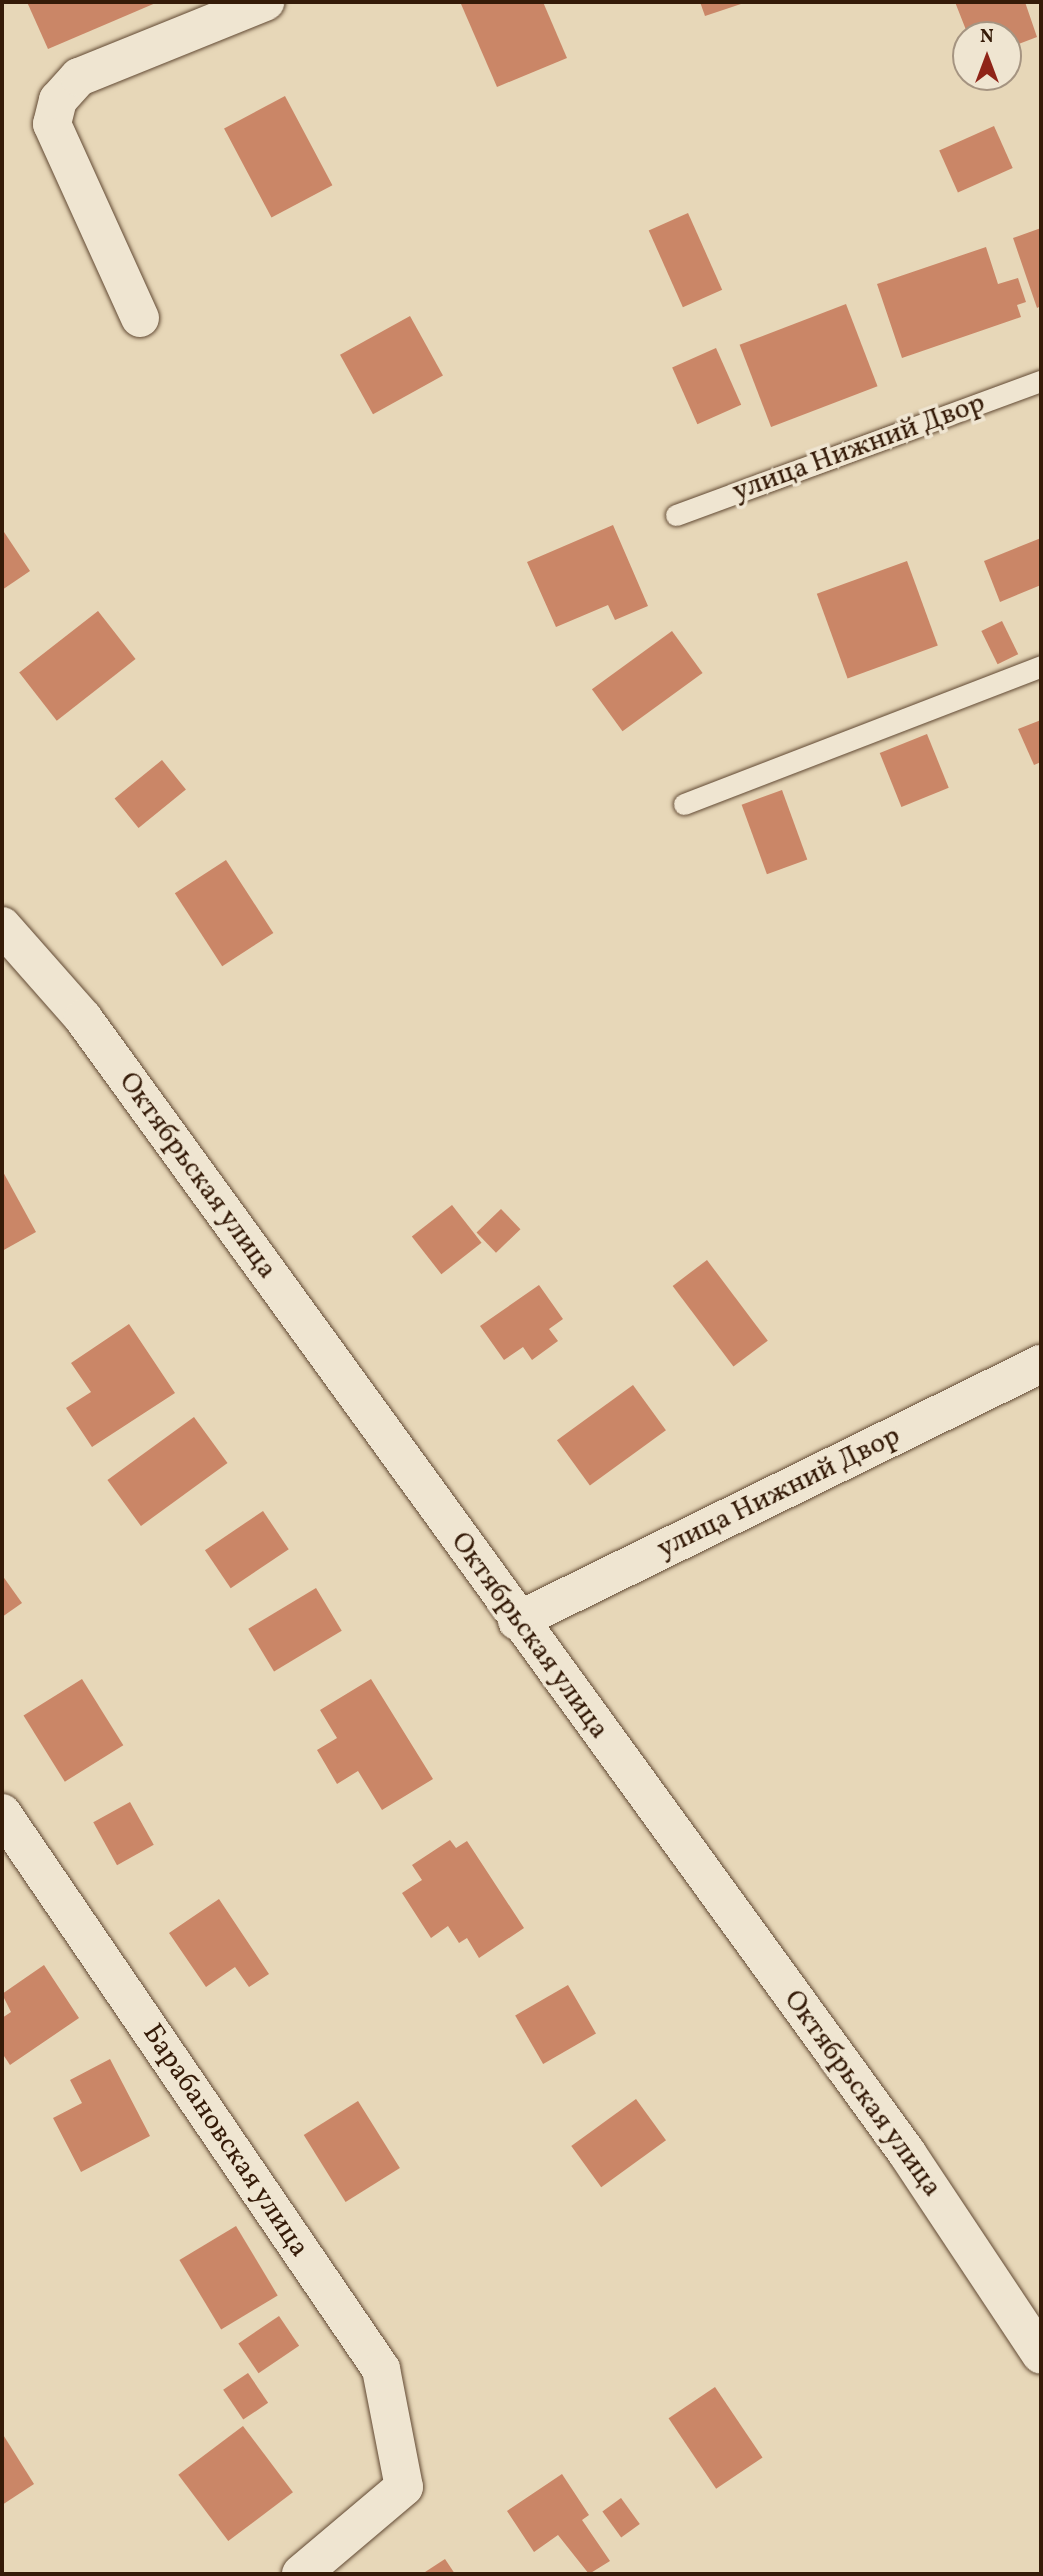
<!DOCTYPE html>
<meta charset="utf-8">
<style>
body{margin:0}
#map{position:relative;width:1043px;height:2576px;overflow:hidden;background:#e7d7b8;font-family:Vollkorn,serif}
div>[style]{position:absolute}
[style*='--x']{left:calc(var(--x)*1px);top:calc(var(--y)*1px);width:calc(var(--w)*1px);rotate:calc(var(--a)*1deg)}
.building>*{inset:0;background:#ca8667;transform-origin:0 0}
.roads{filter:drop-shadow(0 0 2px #624a34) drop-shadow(0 0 2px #624a34)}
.lane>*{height:21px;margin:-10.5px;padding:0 10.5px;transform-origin:10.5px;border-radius:10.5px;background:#efe5d1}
.street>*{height:38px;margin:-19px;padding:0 19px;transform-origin:19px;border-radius:19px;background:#efe5d1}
.secondary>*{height:38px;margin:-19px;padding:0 19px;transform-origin:19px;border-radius:19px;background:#efe5d1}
span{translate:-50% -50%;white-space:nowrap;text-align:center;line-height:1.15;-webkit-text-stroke:7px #efe5d1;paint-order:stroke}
.street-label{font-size:28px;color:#351b08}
.frame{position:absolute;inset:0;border:4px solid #351b08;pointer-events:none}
.north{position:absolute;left:952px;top:21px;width:70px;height:70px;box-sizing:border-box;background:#efe5d1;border:2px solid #a59481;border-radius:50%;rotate:0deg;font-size:19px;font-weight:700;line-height:28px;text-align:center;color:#351b08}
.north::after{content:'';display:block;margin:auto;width:24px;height:32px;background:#8f2418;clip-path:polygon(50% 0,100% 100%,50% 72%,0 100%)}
</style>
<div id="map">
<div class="building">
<i style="clip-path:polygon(27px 2px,158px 2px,48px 49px)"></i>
<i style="clip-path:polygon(543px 2px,567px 58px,497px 87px,461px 4px)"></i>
<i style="clip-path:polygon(700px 2px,747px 2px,705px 16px)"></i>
<i style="clip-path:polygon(955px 2px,1025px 2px,1037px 37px,1008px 48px,1008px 35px,968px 35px)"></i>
<i style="left:285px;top:96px;width:101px;height:69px;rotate:62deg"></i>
<i style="left:994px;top:126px;width:46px;height:60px;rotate:66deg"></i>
<i style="left:688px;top:213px;width:84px;height:43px;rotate:66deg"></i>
<i style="clip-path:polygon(1041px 228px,1041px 306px,1037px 308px,1013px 238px)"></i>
<i style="clip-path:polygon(986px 247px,998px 284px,1018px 278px,1026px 302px,1017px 305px,1021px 317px,902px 358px,877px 284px)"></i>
<i style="left:846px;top:304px;width:88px;height:114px;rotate:69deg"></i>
<i style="left:410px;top:316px;width:68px;height:80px;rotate:61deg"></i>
<i style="left:716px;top:348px;width:62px;height:48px;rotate:66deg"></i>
<i style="clip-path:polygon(613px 525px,648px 606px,615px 620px,608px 605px,556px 627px,527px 562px)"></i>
<i style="clip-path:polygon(2px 529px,30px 571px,2px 590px)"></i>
<i style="clip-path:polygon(1041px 538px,1041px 585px,1000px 602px,984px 561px)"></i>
<i style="left:907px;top:561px;width:90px;height:96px;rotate:70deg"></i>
<i style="left:98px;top:611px;width:61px;height:100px;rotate:52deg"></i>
<i style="left:1002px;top:621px;width:37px;height:23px;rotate:64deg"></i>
<i style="left:672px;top:631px;width:52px;height:99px;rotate:54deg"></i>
<i style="clip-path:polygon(1041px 720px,1041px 762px,1034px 765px,1018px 729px)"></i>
<i style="left:927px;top:734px;width:58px;height:51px;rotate:68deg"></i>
<i style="left:162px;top:760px;width:38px;height:61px;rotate:51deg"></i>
<i style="left:782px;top:790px;width:74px;height:43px;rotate:70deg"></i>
<i style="left:226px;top:860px;width:87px;height:61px;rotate:57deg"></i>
<i style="clip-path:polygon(2px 1170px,36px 1232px,2px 1251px)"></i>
<i style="left:452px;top:1205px;width:48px;height:51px;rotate:52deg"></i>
<i style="left:501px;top:1209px;width:28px;height:34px;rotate:46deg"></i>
<i style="left:707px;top:1260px;width:101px;height:43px;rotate:53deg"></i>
<i style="clip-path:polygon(539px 1285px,563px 1319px,549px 1329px,558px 1341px,532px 1360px,523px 1347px,504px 1360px,480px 1326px)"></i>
<i style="clip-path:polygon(129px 1324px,175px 1393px,92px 1447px,66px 1408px,91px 1392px,71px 1363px)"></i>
<i style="left:633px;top:1385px;width:56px;height:94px;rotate:54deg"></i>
<i style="left:194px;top:1417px;width:57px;height:107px;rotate:54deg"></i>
<i style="left:263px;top:1511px;width:46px;height:70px;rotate:56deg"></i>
<i style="clip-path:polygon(2px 1575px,22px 1603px,2px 1617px)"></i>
<i style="left:316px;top:1588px;width:50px;height:79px;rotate:59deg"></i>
<i style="left:82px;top:1679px;width:78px;height:69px;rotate:58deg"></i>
<i style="clip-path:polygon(371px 1679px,433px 1779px,382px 1810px,358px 1771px,337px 1784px,317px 1750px,337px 1738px,320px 1710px)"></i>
<i style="left:130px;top:1802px;width:49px;height:42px;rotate:61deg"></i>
<i style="clip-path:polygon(450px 1840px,456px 1848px,467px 1841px,524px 1928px,479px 1958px,467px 1938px,459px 1943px,448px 1926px,431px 1938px,402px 1893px,422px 1880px,412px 1865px)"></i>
<i style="clip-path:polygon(219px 1899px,269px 1974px,249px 1987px,235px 1967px,206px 1987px,169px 1933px)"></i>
<i style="clip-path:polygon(44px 1965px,79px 2018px,10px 2065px,2px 2053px,2px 2018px,11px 2012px,2px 1994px)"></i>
<i style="left:568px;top:1985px;width:56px;height:61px;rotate:60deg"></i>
<i style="clip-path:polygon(110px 2059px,150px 2136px,81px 2172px,53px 2118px,82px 2103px,70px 2080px)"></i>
<i style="left:636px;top:2099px;width:51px;height:80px;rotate:54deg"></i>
<i style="left:358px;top:2101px;width:79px;height:64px;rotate:58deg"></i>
<i style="left:236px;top:2226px;width:81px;height:66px;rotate:59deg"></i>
<i style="left:279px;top:2316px;width:36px;height:49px;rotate:56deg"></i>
<i style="left:248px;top:2373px;width:36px;height:30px;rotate:56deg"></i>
<i style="left:715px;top:2387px;width:85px;height:56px;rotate:56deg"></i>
<i style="left:243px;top:2426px;width:83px;height:81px;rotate:53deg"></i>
<i style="clip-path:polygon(2px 2433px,34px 2484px,2px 2505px)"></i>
<i style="clip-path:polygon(562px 2474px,589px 2515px,582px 2520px,610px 2561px,589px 2574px,558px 2535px,534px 2552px,507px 2511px)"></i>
<i style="left:621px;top:2498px;width:32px;height:23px;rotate:54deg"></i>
<i style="clip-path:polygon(445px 2559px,455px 2574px,422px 2574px)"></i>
</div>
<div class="roads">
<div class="lane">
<i style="--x:676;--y:515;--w:389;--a:-20.2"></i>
<i style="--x:684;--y:804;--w:383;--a:-21.1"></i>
</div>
<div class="street">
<i style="--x:140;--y:318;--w:213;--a:-114.4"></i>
<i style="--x:52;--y:124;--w:25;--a:-76"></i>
<i style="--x:58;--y:100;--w:31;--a:-48"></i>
<i style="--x:79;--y:77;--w:201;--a:-22"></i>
<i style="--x:517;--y:1621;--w:584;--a:-26.13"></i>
<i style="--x:2;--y:1813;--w:673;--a:55.72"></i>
<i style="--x:381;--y:2369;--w:120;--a:79"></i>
<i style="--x:404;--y:2487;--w:135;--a:139.8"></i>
</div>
<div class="secondary">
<i style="--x:2;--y:926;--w:123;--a:48.6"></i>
<i style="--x:83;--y:1018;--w:1403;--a:54.02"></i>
<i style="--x:907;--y:2153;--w:242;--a:56.4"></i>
</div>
</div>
<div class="street-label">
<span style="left:859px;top:448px;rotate:-20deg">улица Нижний Двор</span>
<span style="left:197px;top:1176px;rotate:54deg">Октябрьская улица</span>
<span style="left:779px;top:1493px;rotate:-26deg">улица Нижний Двор</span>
<span style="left:529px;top:1636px;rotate:54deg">Октябрьская улица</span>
<span style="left:862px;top:2094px;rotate:54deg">Октябрьская улица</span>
<span style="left:225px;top:2141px;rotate:56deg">Барабановская улица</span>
</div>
<div class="frame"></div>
<div class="north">N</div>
</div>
